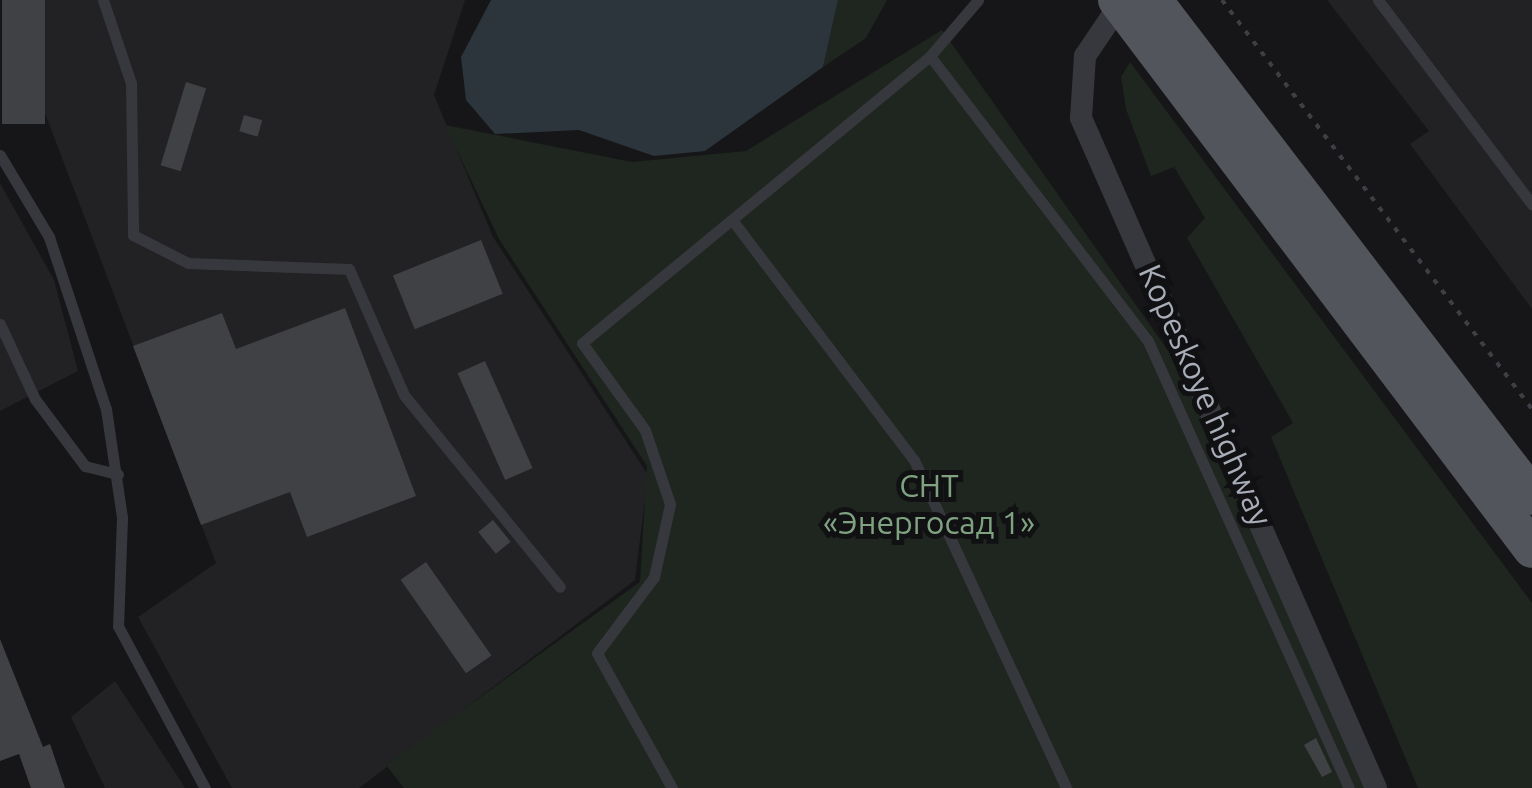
<!DOCTYPE html>
<meta charset="utf-8">
<style>
body{margin:0}
#map{position:relative;width:1532px;height:788px;overflow:hidden;background:#161618;font-family:Ubuntu,sans-serif}
div>[style]{position:absolute}
[style*='--x']{left:calc(var(--x)*1px);top:calc(var(--y)*1px);width:calc(var(--w)*1px);rotate:calc(var(--a)*1deg)}
.built>*{inset:0;background:#222225}
.green>*{inset:0;background:#1e261f}
.water>*{inset:0;background:#2c353c}
.building>*{inset:0;background:#404145;transform-origin:0 0}
.path>*{height:4px;margin-top:-2px;transform-origin:0;background:repeating-linear-gradient(90deg,#3d3f44 0 5px,transparent 0 13px)}
.lane>*{height:11px;margin:-5.5px;padding:0 5.5px;transform-origin:5.5px;border-radius:5.5px;background:#37383d}
.street>*{height:22px;margin:-11px;padding:0 11px;transform-origin:11px;border-radius:11px;background:#37383d}
.primary>*{height:38px;margin:-19px;padding:0 19px;transform-origin:19px;border-radius:19px;background:#53555c}
span{translate:-50% -50%;white-space:nowrap;text-align:center;line-height:1.15;-webkit-text-stroke:10px #111113;paint-order:stroke}
.street-label{font-size:32px;color:#a8adb8}
.park-label{font-size:32px;color:#7fa381}
</style>
<div id="map">
<div class="built">
<i style="clip-path:polygon(2px 0,465px 0,434px 95px,493px 237px,648px 475px,635px 580px,359px 788px,232px 788px,138px 617px,216px 563px)"></i>
<i style="clip-path:polygon(1327px 0,1532px 0,1532px 309px,1410px 144px,1429px 131px)"></i>
<i style="clip-path:polygon(0 183px,54px 280px,78px 371px,0 411px)"></i>
<i style="clip-path:polygon(115px 681px,178px 777px,185px 788px,105px 788px,71px 717px)"></i>
</div>
<div class="green">
<i style="clip-path:polygon(838px 0,887px 0,866px 38px,823px 67px)"></i>
<i style="clip-path:polygon(942px 30px,1205px 403px,1370px 788px,404px 788px,386px 765px,640px 582px,647px 466px,499px 239px,445px 125px,632px 162px,746px 151px)"></i>
<i style="clip-path:polygon(1130px 62px,1532px 603px,1532px 788px,1418px 788px,1271px 437px,1293px 423px,1187px 238px,1205px 218px,1174px 167px,1151px 176px,1126px 109px,1121px 77px)"></i>
</div>
<div class="water">
<i style="clip-path:polygon(491px 0,838px 0,823px 67px,705px 151px,654px 156px,579px 130px,495px 134px,466px 100px,461px 57px)"></i>
</div>
<div class="building">
<i style="left:2px;top:0;width:43px;height:124px"></i>
<i style="left:186px;top:82px;width:21px;height:87px;rotate:17deg"></i>
<i style="left:244px;top:115px;width:19px;height:17px;rotate:16deg"></i>
<i style="left:481px;top:240px;width:58px;height:95px;rotate:68deg"></i>
<i style="clip-path:polygon(345px 308px,416px 496px,307px 537px,290px 492px,201px 525px,133px 346px,222px 313px,236px 349px)"></i>
<i style="left:485px;top:361px;width:117px;height:30px;rotate:66deg"></i>
<i style="left:493px;top:520px;width:28px;height:19px;rotate:51deg"></i>
<i style="left:426px;top:562px;width:114px;height:31px;rotate:55deg"></i>
<i style="clip-path:polygon(0 639px,43px 747px,50px 744px,65px 788px,31px 788px,19px 754px,0 761px)"></i>
<i style="clip-path:polygon(1316px 738px,1332px 772px,1322px 777px,1304px 745px)"></i>
</div>
<div class="path">
<i style="--x:1222;--y:0;--w:513;--a:52.84"></i>
</div>
<div class="lane">
<i style="--x:103;--y:0;--w:88;--a:71.4"></i>
<i style="--x:131;--y:83;--w:152;--a:89.2"></i>
<i style="--x:133;--y:235;--w:62;--a:27"></i>
<i style="--x:188;--y:263;--w:161;--a:2.1"></i>
<i style="--x:349;--y:269;--w:137;--a:66.4"></i>
<i style="--x:404;--y:395;--w:247;--a:50.9"></i>
<i style="--x:1378;--y:0;--w:256;--a:53"></i>
<i style="--x:930;--y:56;--w:359;--a:52.6"></i>
<i style="--x:1148;--y:341;--w:490;--a:65.8"></i>
<i style="--x:0;--y:155;--w:96;--a:59.1"></i>
<i style="--x:49;--y:237;--w:181;--a:71.7"></i>
<i style="--x:106;--y:409;--w:110;--a:81.6"></i>
<i style="--x:122;--y:518;--w:108;--a:92.1"></i>
<i style="--x:118;--y:626;--w:184;--a:61.8"></i>
<i style="--x:733;--y:221;--w:300;--a:52.9"></i>
<i style="--x:914;--y:460;--w:362;--a:65.1"></i>
<i style="--x:0;--y:324;--w:83;--a:65"></i>
<i style="--x:35;--y:399;--w:84;--a:53.3"></i>
<i style="--x:85;--y:466;--w:34;--a:14"></i>
<i style="--x:672;--y:788;--w:154;--a:-119.1"></i>
<i style="--x:597;--y:653;--w:95;--a:-53.1"></i>
<i style="--x:654;--y:577;--w:75;--a:-77.6"></i>
<i style="--x:670;--y:504;--w:78;--a:-108.7"></i>
<i style="--x:645;--y:430;--w:107;--a:-125.9"></i>
<i style="--x:582;--y:343;--w:451;--a:-39.5"></i>
<i style="--x:930;--y:56;--w:74;--a:-49.4"></i>
</div>
<div class="street">
<i style="--x:1120;--y:4;--w:63;--a:123.9"></i>
<i style="--x:1085;--y:56;--w:62;--a:93.7"></i>
<i style="--x:1081;--y:118;--w:732;--a:66.24"></i>
</div>
<div class="primary">
<i style="--x:1117;--y:0;--w:688;--a:52.91"></i>
<i style="--x:1153;--y:0;--w:624;--a:52.62"></i>
</div>
<div class="street-label">
<span style="left:1206px;top:395px;rotate:66deg">Kopeskoye highway</span>
</div>
<div class="park-label">
<span style="left:929px;top:504px">СНТ<br>«Энергосад 1»</span>
</div>
</div>
